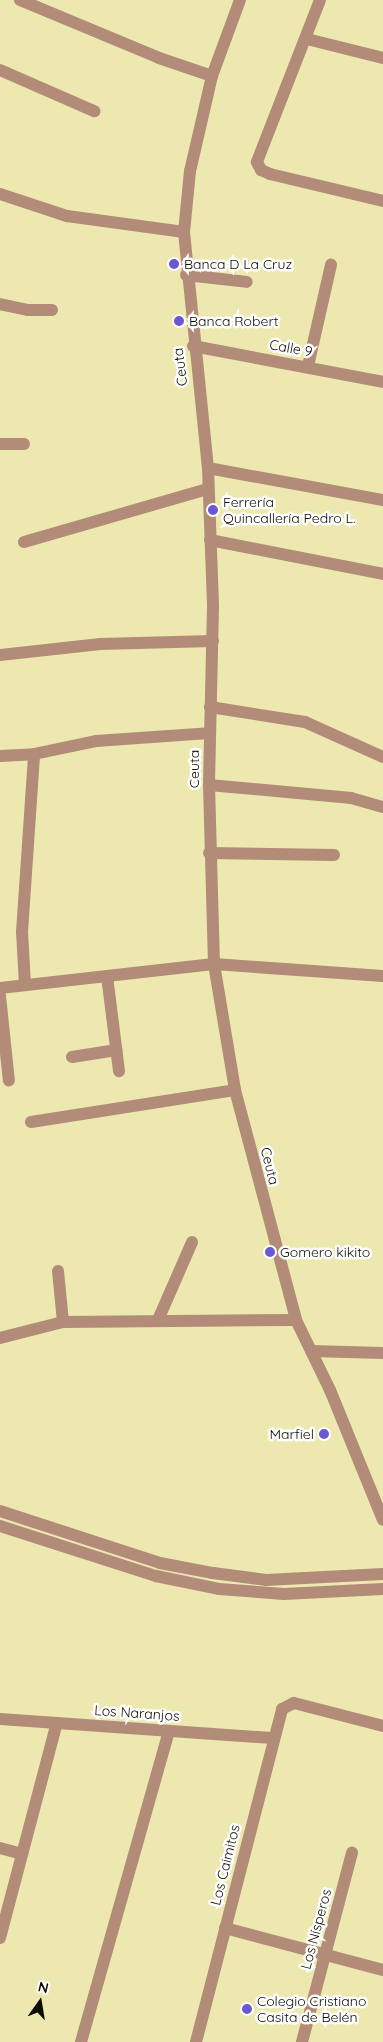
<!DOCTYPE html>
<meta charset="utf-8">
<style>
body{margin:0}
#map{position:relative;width:383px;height:2042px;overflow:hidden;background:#ece8af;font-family:Quicksand,sans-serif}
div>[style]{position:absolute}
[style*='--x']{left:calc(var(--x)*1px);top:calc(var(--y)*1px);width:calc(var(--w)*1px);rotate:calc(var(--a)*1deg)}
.minor>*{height:12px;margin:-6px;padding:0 6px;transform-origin:6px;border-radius:6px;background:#b38b79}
.dots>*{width:14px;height:14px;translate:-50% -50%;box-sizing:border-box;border:2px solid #fff;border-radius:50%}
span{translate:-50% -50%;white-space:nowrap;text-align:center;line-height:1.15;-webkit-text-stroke:5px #fff;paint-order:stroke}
.poi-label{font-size:14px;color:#0e0c00}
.left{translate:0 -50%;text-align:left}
.right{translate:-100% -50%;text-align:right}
.street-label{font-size:14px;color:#0e0c00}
.north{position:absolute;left:15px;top:1977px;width:50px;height:50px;-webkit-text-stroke:4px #fff;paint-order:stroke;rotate:13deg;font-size:14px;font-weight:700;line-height:20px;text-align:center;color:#0e0c00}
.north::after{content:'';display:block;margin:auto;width:18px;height:22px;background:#0e0c00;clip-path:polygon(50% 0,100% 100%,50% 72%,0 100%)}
</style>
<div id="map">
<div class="minor">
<i style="--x:20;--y:0;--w:151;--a:22.6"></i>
<i style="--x:159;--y:58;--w:56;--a:18.8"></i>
<i style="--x:240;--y:0;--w:81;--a:110.2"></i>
<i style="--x:212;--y:76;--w:98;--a:103"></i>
<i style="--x:190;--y:171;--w:61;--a:95.6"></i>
<i style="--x:184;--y:232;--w:237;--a:84.2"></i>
<i style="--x:208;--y:468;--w:139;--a:87.9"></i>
<i style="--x:213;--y:607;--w:178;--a:91.3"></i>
<i style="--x:209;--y:785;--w:179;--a:88.4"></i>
<i style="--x:214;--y:964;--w:128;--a:80.5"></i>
<i style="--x:235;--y:1090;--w:238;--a:75.1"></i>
<i style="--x:296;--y:1320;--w:78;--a:64.1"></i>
<i style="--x:330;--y:1390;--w:140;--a:67.8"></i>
<i style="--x:320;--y:0;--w:174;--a:111.3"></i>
<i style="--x:257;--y:162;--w:9;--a:63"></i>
<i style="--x:261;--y:170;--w:10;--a:24"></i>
<i style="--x:270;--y:174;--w:116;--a:13.4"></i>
<i style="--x:307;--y:39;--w:78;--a:14"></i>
<i style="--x:0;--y:70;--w:103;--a:23.6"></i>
<i style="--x:0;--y:194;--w:71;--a:18.2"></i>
<i style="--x:67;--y:216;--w:118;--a:7.8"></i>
<i style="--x:186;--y:275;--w:61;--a:6.5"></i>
<i style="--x:0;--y:304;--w:29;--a:12"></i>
<i style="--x:28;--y:310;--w:24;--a:0"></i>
<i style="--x:193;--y:346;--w:193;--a:10.7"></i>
<i style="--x:308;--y:366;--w:104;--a:-77.2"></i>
<i style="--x:0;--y:444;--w:24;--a:0"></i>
<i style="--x:208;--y:468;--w:178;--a:10.4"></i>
<i style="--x:210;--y:540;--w:176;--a:11.1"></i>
<i style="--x:24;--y:542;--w:191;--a:-16.1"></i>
<i style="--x:0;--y:655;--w:101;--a:-6.3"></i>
<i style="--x:100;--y:644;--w:113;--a:-1.5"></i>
<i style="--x:210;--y:707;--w:96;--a:9"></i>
<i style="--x:305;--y:722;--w:85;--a:24.2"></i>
<i style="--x:0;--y:756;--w:34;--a:-3"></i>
<i style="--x:34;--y:754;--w:63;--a:-11.8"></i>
<i style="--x:96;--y:741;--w:113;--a:-4"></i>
<i style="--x:209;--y:785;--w:143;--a:5.2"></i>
<i style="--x:351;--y:798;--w:33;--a:16"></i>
<i style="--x:209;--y:853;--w:125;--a:0.9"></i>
<i style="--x:107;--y:976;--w:96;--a:82.8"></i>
<i style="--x:25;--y:985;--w:53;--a:-93.2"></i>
<i style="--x:22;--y:932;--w:178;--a:-86.1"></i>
<i style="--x:0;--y:988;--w:215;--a:-6.4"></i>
<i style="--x:214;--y:964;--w:169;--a:4.1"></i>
<i style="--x:0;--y:996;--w:85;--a:84"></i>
<i style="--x:72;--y:1057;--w:45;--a:-9"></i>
<i style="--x:31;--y:1122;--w:206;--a:-8.9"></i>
<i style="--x:58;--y:1271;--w:51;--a:84.4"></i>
<i style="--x:158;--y:1320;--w:85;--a:-66.4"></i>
<i style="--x:0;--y:1338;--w:65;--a:-14.3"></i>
<i style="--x:63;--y:1322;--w:233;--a:-0.5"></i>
<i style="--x:311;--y:1351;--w:72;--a:1.6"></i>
<i style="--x:0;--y:1511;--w:168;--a:18"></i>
<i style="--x:160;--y:1563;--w:54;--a:10.7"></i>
<i style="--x:213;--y:1573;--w:53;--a:7.5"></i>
<i style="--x:266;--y:1580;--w:117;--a:-2.9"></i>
<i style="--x:0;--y:1526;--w:164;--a:17.8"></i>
<i style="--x:156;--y:1576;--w:64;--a:11.7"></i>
<i style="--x:219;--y:1589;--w:65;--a:4.4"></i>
<i style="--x:284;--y:1594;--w:99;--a:-2.9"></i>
<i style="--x:0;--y:1719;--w:273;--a:4"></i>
<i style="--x:0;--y:1848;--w:23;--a:15"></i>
<i style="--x:225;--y:1928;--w:163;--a:14.9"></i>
<i style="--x:0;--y:1938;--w:222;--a:-75.2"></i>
<i style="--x:81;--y:2042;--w:323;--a:-74.2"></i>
<i style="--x:196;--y:2042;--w:344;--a:-75.5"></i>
<i style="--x:282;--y:1709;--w:13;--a:-27"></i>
<i style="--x:294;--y:1703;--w:92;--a:14.5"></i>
<i style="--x:302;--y:2042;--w:196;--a:-75.2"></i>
</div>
<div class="dots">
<i style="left:174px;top:264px;background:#6958d2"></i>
<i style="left:179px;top:321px;background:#6958d2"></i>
<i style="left:213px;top:510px;background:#6958d2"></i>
<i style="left:270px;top:1252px;background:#6958d2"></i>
<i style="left:324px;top:1434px;background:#6958d2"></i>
<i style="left:247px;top:2009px;background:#6958d2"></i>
</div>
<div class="poi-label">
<span class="left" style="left:184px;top:264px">Banca D La Cruz</span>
<span class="left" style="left:189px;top:321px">Banca Robert</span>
<span class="left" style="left:223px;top:510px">Ferrería<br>Quincallería Pedro L.</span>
<span class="left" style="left:280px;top:1252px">Gomero kikito</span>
<span class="right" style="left:314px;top:1434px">Marfiel</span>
<span class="left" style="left:257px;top:2009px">Colegio Cristiano<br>Casita de Belén</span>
</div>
<div class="street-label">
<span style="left:291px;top:348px;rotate:10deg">Calle 9</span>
<span style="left:180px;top:367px;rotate:-97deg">Ceuta</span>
<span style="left:194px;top:769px;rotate:-90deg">Ceuta</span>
<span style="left:270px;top:1166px;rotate:76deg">Ceuta</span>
<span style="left:137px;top:1713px;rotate:4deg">Los Naranjos</span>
<span style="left:225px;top:1865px;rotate:-76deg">Los Caimitos</span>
<span style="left:316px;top:1929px;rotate:-75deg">Los Nísperos</span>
</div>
<div class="north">N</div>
</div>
